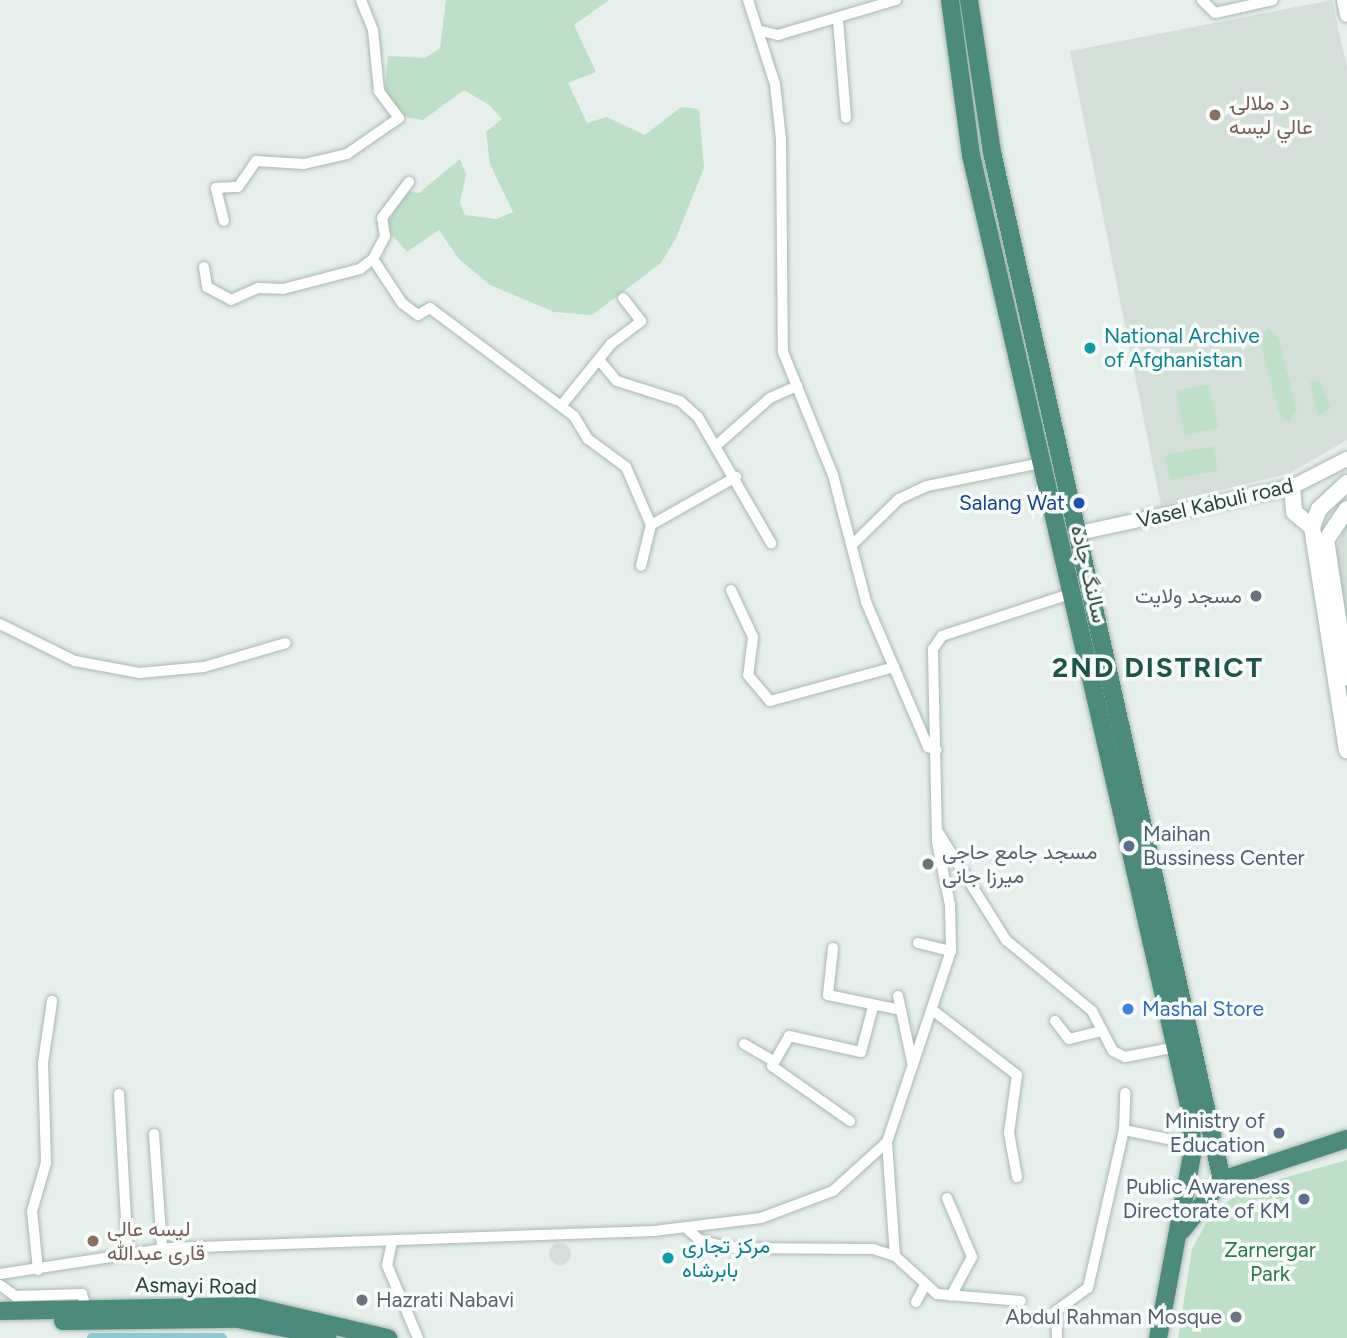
<!DOCTYPE html>
<meta charset="utf-8">
<style>
body{margin:0}
#map{position:relative;width:1347px;height:1338px;overflow:hidden;background:#e6efeb;font-family:Figtree,Vazirmatn,sans-serif}
div>[style]{position:absolute}
[style*='--x']{left:calc(var(--x)*1px);top:calc(var(--y)*1px);width:calc(var(--w)*1px);rotate:calc(var(--a)*1deg)}
.built>*{inset:0;background:#d4dfda}
.round{border-radius:50%}
.green>*{inset:0;background:#bfe0c8;transform-origin:0 0}
.canal>*{height:10px;margin:-5px;padding:0 5px;transform-origin:5px;border-radius:5px;background:#8ec9d4}
.roads{filter:drop-shadow(0 0 2px #a8b8b2) drop-shadow(0 0 2px #a8b8b2)}
.minor>*{height:10px;margin:-5px;padding:0 5px;transform-origin:5px;border-radius:5px;background:#fff}
.tertiary>*{height:14px;margin:-7px;padding:0 7px;transform-origin:7px;border-radius:7px;background:#fff}
.secondary>*{height:16px;margin:-8px;padding:0 8px;transform-origin:8px;border-radius:8px;background:#fff}
.trunk>*{height:18px;margin:-9px;padding:0 9px;transform-origin:9px;border-radius:9px;background:#4c8a7c}
.dots>*{width:19px;height:19px;translate:-50% -50%;box-sizing:border-box;border:4px solid #f7fbf9;border-radius:50%}
span{translate:-50% -50%;white-space:nowrap;text-align:center;line-height:1.15;-webkit-text-stroke:7px #f7fbf9;paint-order:stroke}
.education-label{font-size:21px;color:#785e54}
.left{translate:0 -50%;text-align:left}
.culture-label{font-size:21px;color:#0d838f}
.transit-label{font-size:21px;color:#164399}
.right{translate:-100% -50%;text-align:right}
.street-label{font-size:21px;color:#24423a}
.worship-label{font-size:21px;color:#5b616d}
.service-label{font-size:21px;color:#4e5e75}
.shop-label{font-size:21px;color:#366cbe}
.park-label{font-size:21px;color:#2d7a4b}
.district-label{font-size:28px;color:#1f5548;font-weight:700;letter-spacing:2px}
</style>
<div id="map">
<div class="built">
<i style="clip-path:polygon(1332px 0,1347px 68px,1347px 440px,1290px 473px,1161px 505px,1070px 51px)"></i>
<i style="clip-path:polygon(1347px 520px,1347px 649px,1333px 560px)"></i>
<i class="round" style="left:549px;top:1243px;width:22px;height:22px"></i>
</div>
<div class="green">
<i style="clip-path:polygon(446px 0,609px 0,574px 25px,596px 72px,568px 83px,587px 123px,607px 117px,645px 135px,681px 107px,699px 109px,704px 168px,676px 238px,661px 263px,592px 315px,554px 312px,490px 285px,459px 259px,439px 230px,407px 252px,385px 227px,407px 191px,419px 193px,460px 159px,466px 174px,460px 203px,465px 215px,497px 219px,513px 212px,490px 164px,486px 132px,502px 119px,489px 105px,464px 90px,423px 120px,404px 117px,385px 90px,388px 56px,425px 58px,440px 48px)"></i>
<i style="clip-path:polygon(1268px 328px,1278px 336px,1297px 410px,1289px 422px,1279px 414px,1260px 340px)"></i>
<i style="clip-path:polygon(1320px 380px,1330px 408px,1318px 416px,1310px 382px)"></i>
<i style="left:1209px;top:384px;width:45px;height:34px;rotate:78deg"></i>
<i style="left:1213px;top:446px;width:25px;height:49px;rotate:79deg"></i>
<i style="clip-path:polygon(1347px 1160px,1347px 1338px,1178px 1338px,1192px 1249px,1212px 1212px,1248px 1188px)"></i>
</div>
<div class="canal">
<i style="--x:92;--y:1338;--w:130;--a:0"></i>
</div>
<div class="roads">
<div class="minor">
<i style="--x:748;--y:0;--w:88;--a:72.2"></i>
<i style="--x:775;--y:84;--w:55;--a:83.8"></i>
<i style="--x:781;--y:139;--w:213;--a:89.5"></i>
<i style="--x:783;--y:352;--w:133;--a:67.9"></i>
<i style="--x:833;--y:475;--w:131;--a:75.4"></i>
<i style="--x:866;--y:602;--w:158;--a:66.8"></i>
<i style="--x:928;--y:747;--w:9;--a:18"></i>
<i style="--x:1202;--y:0;--w:18;--a:45"></i>
<i style="--x:1215;--y:13;--w:59;--a:-12.6"></i>
<i style="--x:838;--y:20;--w:98;--a:85.3"></i>
<i style="--x:761;--y:31;--w:17;--a:13"></i>
<i style="--x:778;--y:35;--w:123;--a:-16.5"></i>
<i style="--x:224;--y:221;--w:34;--a:-104"></i>
<i style="--x:216;--y:188;--w:22;--a:-3"></i>
<i style="--x:238;--y:187;--w:32;--a:-55"></i>
<i style="--x:256;--y:161;--w:48;--a:3.6"></i>
<i style="--x:304;--y:164;--w:44;--a:-13.1"></i>
<i style="--x:347;--y:154;--w:63;--a:-34.7"></i>
<i style="--x:399;--y:118;--w:34;--a:-127"></i>
<i style="--x:379;--y:91;--w:61;--a:-95.6"></i>
<i style="--x:373;--y:30;--w:32;--a:-112"></i>
<i style="--x:373;--y:259;--w:53;--a:56.6"></i>
<i style="--x:402;--y:303;--w:20;--a:37"></i>
<i style="--x:418;--y:315;--w:14;--a:-30"></i>
<i style="--x:430;--y:308;--w:180;--a:36.9"></i>
<i style="--x:574;--y:416;--w:27;--a:59"></i>
<i style="--x:588;--y:439;--w:47;--a:36.4"></i>
<i style="--x:626;--y:467;--w:63;--a:66.7"></i>
<i style="--x:651;--y:525;--w:42;--a:103.7"></i>
<i style="--x:204;--y:267;--w:20;--a:81"></i>
<i style="--x:207;--y:287;--w:27;--a:28"></i>
<i style="--x:231;--y:300;--w:30;--a:-24"></i>
<i style="--x:258;--y:288;--w:25;--a:2"></i>
<i style="--x:283;--y:289;--w:80;--a:-14.6"></i>
<i style="--x:360;--y:269;--w:16;--a:-38"></i>
<i style="--x:373;--y:259;--w:26;--a:-62"></i>
<i style="--x:385;--y:236;--w:18;--a:-99"></i>
<i style="--x:382;--y:218;--w:45;--a:-53.1"></i>
<i style="--x:600;--y:361;--w:26;--a:50"></i>
<i style="--x:617;--y:381;--w:66;--a:17.6"></i>
<i style="--x:680;--y:401;--w:24;--a:42"></i>
<i style="--x:698;--y:417;--w:146;--a:59.9"></i>
<i style="--x:561;--y:406;--w:80;--a:-51.1"></i>
<i style="--x:611;--y:344;--w:38;--a:-37"></i>
<i style="--x:641;--y:321;--w:29;--a:-128"></i>
<i style="--x:718;--y:444;--w:69;--a:-41.5"></i>
<i style="--x:770;--y:398;--w:30;--a:-24"></i>
<i style="--x:651;--y:525;--w:98;--a:-29.5"></i>
<i style="--x:854;--y:543;--w:63;--a:-44.4"></i>
<i style="--x:899;--y:499;--w:31;--a:-25"></i>
<i style="--x:927;--y:486;--w:116;--a:-11.4"></i>
<i style="--x:731;--y:590;--w:52;--a:64.9"></i>
<i style="--x:753;--y:637;--w:38;--a:97"></i>
<i style="--x:748;--y:675;--w:34;--a:50"></i>
<i style="--x:770;--y:701;--w:129;--a:-15.3"></i>
<i style="--x:0;--y:624;--w:84;--a:26.3"></i>
<i style="--x:75;--y:661;--w:65;--a:10.6"></i>
<i style="--x:139;--y:673;--w:65;--a:-5.3"></i>
<i style="--x:204;--y:667;--w:85;--a:-16.3"></i>
<i style="--x:938;--y:832;--w:128;--a:57.8"></i>
<i style="--x:1006;--y:940;--w:112;--a:39.5"></i>
<i style="--x:1092;--y:1011;--w:45;--a:62.3"></i>
<i style="--x:1113;--y:1051;--w:13;--a:27"></i>
<i style="--x:1125;--y:1057;--w:53;--a:-10.9"></i>
<i style="--x:918;--y:943;--w:34;--a:14"></i>
<i style="--x:833;--y:948;--w:47;--a:96.1"></i>
<i style="--x:828;--y:995;--w:69;--a:11.6"></i>
<i style="--x:898;--y:996;--w:67;--a:78"></i>
<i style="--x:935;--y:1012;--w:103;--a:37.5"></i>
<i style="--x:1017;--y:1075;--w:59;--a:97.9"></i>
<i style="--x:1009;--y:1133;--w:45;--a:79.7"></i>
<i style="--x:1055;--y:1021;--w:23;--a:52"></i>
<i style="--x:1069;--y:1039;--w:34;--a:-14"></i>
<i style="--x:744;--y:1044;--w:34;--a:30"></i>
<i style="--x:119;--y:1094;--w:160;--a:86.8"></i>
<i style="--x:850;--y:1121;--w:95;--a:-144.8"></i>
<i style="--x:772;--y:1066;--w:34;--a:-60"></i>
<i style="--x:789;--y:1036;--w:74;--a:12.5"></i>
<i style="--x:861;--y:1052;--w:47;--a:-75.1"></i>
<i style="--x:1124;--y:1130;--w:69;--a:11.6"></i>
<i style="--x:154;--y:1134;--w:115;--a:86"></i>
<i style="--x:887;--y:1142;--w:114;--a:86"></i>
<i style="--x:947;--y:1198;--w:64;--a:67"></i>
<i style="--x:972;--y:1257;--w:44;--a:118.3"></i>
<i style="--x:686;--y:1228;--w:18;--a:41"></i>
<i style="--x:700;--y:1240;--w:31;--a:15"></i>
<i style="--x:730;--y:1248;--w:143;--a:0.4"></i>
<i style="--x:873;--y:1249;--w:23;--a:18"></i>
<i style="--x:895;--y:1256;--w:57;--a:42.1"></i>
<i style="--x:937;--y:1294;--w:84;--a:4.8"></i>
<i style="--x:392;--y:1242;--w:24;--a:102"></i>
<i style="--x:387;--y:1265;--w:79;--a:67"></i>
<i style="--x:38;--y:1270;--w:59;--a:-95.8"></i>
<i style="--x:32;--y:1211;--w:50;--a:-73.7"></i>
<i style="--x:46;--y:1163;--w:100;--a:-91.7"></i>
<i style="--x:43;--y:1063;--w:63;--a:-81.7"></i>
<i style="--x:0;--y:1274;--w:172;--a:-8.7"></i>
<i style="--x:170;--y:1248;--w:484;--a:-2"></i>
<i style="--x:654;--y:1231;--w:108;--a:-6.9"></i>
<i style="--x:761;--y:1218;--w:77;--a:-20.6"></i>
<i style="--x:833;--y:1191;--w:73;--a:-42.2"></i>
<i style="--x:887;--y:1142;--w:201;--a:-71.5"></i>
<i style="--x:951;--y:951;--w:46;--a:-91.2"></i>
<i style="--x:950;--y:905;--w:64;--a:-101.7"></i>
<i style="--x:937;--y:842;--w:193;--a:-91.2"></i>
<i style="--x:933;--y:649;--w:16;--a:-55"></i>
<i style="--x:942;--y:636;--w:135;--a:-18.2"></i>
<i style="--x:0;--y:1285;--w:19;--a:36"></i>
<i style="--x:15;--y:1296;--w:67;--a:-1.7"></i>
<i style="--x:82;--y:1294;--w:15;--a:74"></i>
<i style="--x:916;--y:1302;--w:17;--a:-62"></i>
<i style="--x:1057;--y:1338;--w:27;--a:-92"></i>
<i style="--x:1056;--y:1311;--w:39;--a:-36"></i>
<i style="--x:1088;--y:1288;--w:162;--a:-77.2"></i>
<i style="--x:1124;--y:1130;--w:37;--a:-88"></i>
</div>
<div class="tertiary">
<i style="--x:1344;--y:0;--w:15;--a:79"></i>
<i style="--x:1079;--y:533;--w:218;--a:-12.2"></i>
<i style="--x:1292;--y:487;--w:62;--a:-27"></i>
</div>
<div class="secondary">
<i style="--x:1347;--y:483;--w:38;--a:137"></i>
<i style="--x:1319;--y:509;--w:19;--a:111"></i>
<i style="--x:1312;--y:527;--w:226;--a:81.1"></i>
<i style="--x:1292;--y:487;--w:25;--a:85"></i>
<i style="--x:1294;--y:512;--w:23;--a:40"></i>
<i style="--x:1347;--y:509;--w:37;--a:124"></i>
<i style="--x:1326;--y:540;--w:139;--a:81.3"></i>
</div>
<div class="trunk">
<i style="--x:950;--y:0;--w:156;--a:82.3"></i>
<i style="--x:971;--y:155;--w:984;--a:77.08"></i>
<i style="--x:1191;--y:1114;--w:41;--a:88.6"></i>
<i style="--x:1192;--y:1155;--w:186;--a:100.5"></i>
<i style="--x:969;--y:0;--w:154;--a:81.4"></i>
<i style="--x:992;--y:152;--w:1053;--a:77.39"></i>
<i style="--x:1182;--y:1230;--w:64;--a:-51.3"></i>
<i style="--x:1222;--y:1180;--w:132;--a:-18.2"></i>
<i style="--x:0;--y:1311;--w:250;--a:-1.1"></i>
<i style="--x:250;--y:1306;--w:142;--a:13.1"></i>
<i style="--x:63;--y:1321;--w:175;--a:-0.7"></i>
<i style="--x:238;--y:1319;--w:91;--a:10.8"></i>
</div>
</div>
<div class="dots">
<i style="left:1215px;top:115px;background:#8d6e63"></i>
<i style="left:1090px;top:348px;background:#0f9aa8"></i>
<i style="left:1079px;top:503px;background:#1a4fb4"></i>
<i style="left:1256px;top:596px;background:#6b7280"></i>
<i style="left:1129px;top:846px;background:#5c6f8a"></i>
<i style="left:928px;top:864px;background:#6b7280"></i>
<i style="left:1128px;top:1009px;background:#3f7fe0"></i>
<i style="left:1279px;top:1133px;background:#5c6f8a"></i>
<i style="left:1304px;top:1199px;background:#5c6f8a"></i>
<i style="left:93px;top:1241px;background:#8d6e63"></i>
<i style="left:668px;top:1258px;background:#0f9aa8"></i>
<i style="left:362px;top:1300px;background:#6b7280"></i>
<i style="left:1236px;top:1317px;background:#6b7280"></i>
</div>
<div class="education-label">
<span class="left" style="left:1229px;top:115px">د ملالۍ<br>عالي لیسه</span>
<span class="left" style="left:107px;top:1241px">لیسه عالی<br>قاری عبدالله</span>
</div>
<div class="culture-label">
<span class="left" style="left:1104px;top:348px">National Archive<br>of Afghanistan</span>
<span class="left" style="left:682px;top:1258px">مرکز تجاری<br>بابرشاه</span>
</div>
<div class="transit-label">
<span class="right" style="left:1065px;top:503px">Salang Wat</span>
</div>
<div class="street-label">
<span style="left:1215px;top:503px;rotate:-13deg">Vasel Kabuli road</span>
<span style="left:1089px;top:574px;rotate:77deg">سالنگ جاده</span>
<span style="left:196px;top:1286px;rotate:1deg">Asmayi Road</span>
</div>
<div class="worship-label">
<span class="right" style="left:1242px;top:596px">مسجد ولایت</span>
<span class="left" style="left:942px;top:864px">مسجد جامع حاجی<br>میرزا جانی</span>
<span class="left" style="left:376px;top:1300px">Hazrati Nabavi</span>
<span class="right" style="left:1222px;top:1317px">Abdul Rahman Mosque</span>
</div>
<div class="service-label">
<span class="left" style="left:1143px;top:846px">Maihan<br>Bussiness Center</span>
<span class="right" style="left:1265px;top:1133px">Ministry of<br>Education</span>
<span class="right" style="left:1290px;top:1199px">Public Awareness<br>Directorate of KM</span>
</div>
<div class="shop-label">
<span class="left" style="left:1142px;top:1009px">Mashal Store</span>
</div>
<div class="park-label">
<span style="left:1270px;top:1262px">Zarnergar<br>Park</span>
</div>
<div class="district-label">
<span style="left:1158px;top:667px">2ND DISTRICT</span>
</div>
</div>
